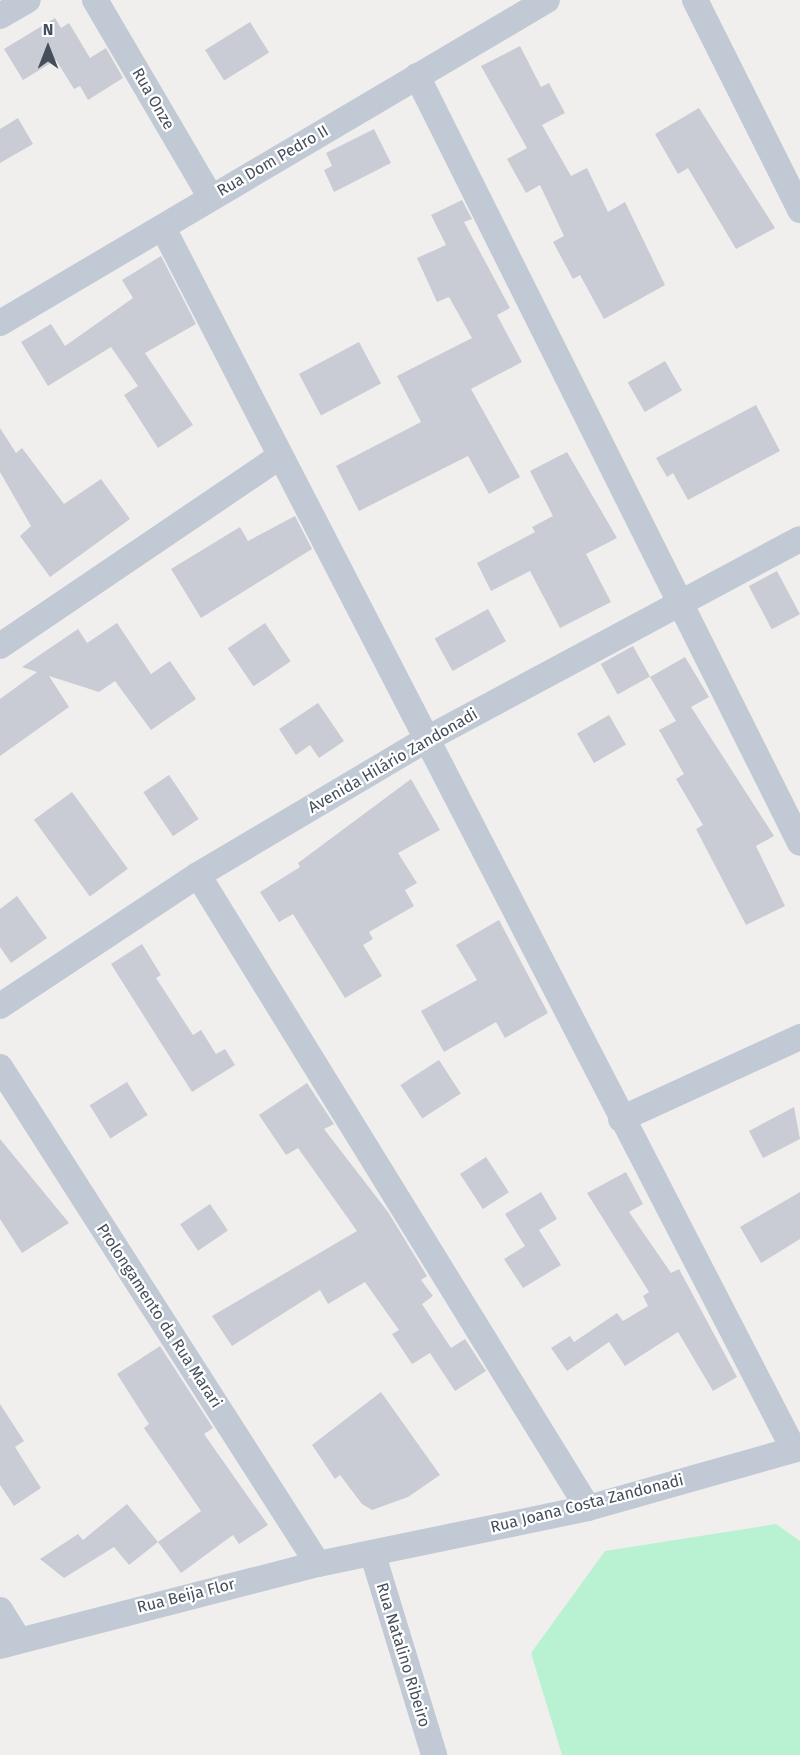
<!DOCTYPE html>
<meta charset="utf-8">
<style>
body{margin:0}
#map{position:relative;width:800px;height:1755px;overflow:hidden;background:#f1eeee;font-family:"Fira Sans",sans-serif}
div>[style]{position:absolute}
[style*='--x']{left:calc(var(--x)*1px);top:calc(var(--y)*1px);width:calc(var(--w)*1px);rotate:calc(var(--a)*1deg)}
.green>*{inset:0;background:#b9f1d3}
.building>*{inset:0;background:#c9ccd4;transform-origin:0 0}
.minor>*{height:26px;margin:-13px;padding:0 13px;transform-origin:13px;border-radius:13px;background:#c0c9d4}
span{translate:-50% -50%;white-space:nowrap;text-align:center;line-height:1.15;-webkit-text-stroke:4.5px #fff;paint-order:stroke}
.street-label{font-size:16px;color:#454f5c}
.north{position:absolute;left:18px;top:18px;width:60px;height:60px;-webkit-text-stroke:4px #fff;paint-order:stroke;rotate:0deg;font-size:16px;font-weight:700;line-height:24px;text-align:center;color:#454f5c}
.north::after{content:'';display:block;margin:auto;width:21px;height:27px;background:#454f5c;clip-path:polygon(50% 0,100% 100%,50% 72%,0 100%)}
</style>
<div id="map">
<div class="green">
<i style="clip-path:polygon(776px 1524px,800px 1541px,800px 1755px,562px 1755px,531px 1653px,605px 1551px)"></i>
</div>
<div class="building">
<i style="clip-path:polygon(55px 18px,61px 28px,69px 23px,90px 58px,106px 48px,123px 78px,88px 100px,80px 86px,74px 89px,56px 60px,23px 80px,4px 49px)"></i>
<i style="left:250px;top:22px;width:36px;height:53px;rotate:58deg"></i>
<i style="clip-path:polygon(520px 46px,541px 87px,549px 83px,565px 113px,542px 125px,571px 176px,587px 168px,608px 212px,625px 202px,665px 285px,604px 319px,580px 275px,573px 279px,553px 242px,564px 236px,540px 185px,526px 193px,507px 159px,527px 148px,481px 66px)"></i>
<i style="clip-path:polygon(699px 108px,775px 228px,736px 249px,688px 168px,678px 174px,655px 134px)"></i>
<i style="clip-path:polygon(18px 118px,33px 144px,0 163px,0 129px)"></i>
<i style="clip-path:polygon(374px 129px,391px 163px,334px 192px,324px 170px,332px 166px,326px 153px)"></i>
<i style="clip-path:polygon(462px 200px,472px 219px,464px 222px,510px 308px,497px 315px,522px 362px,471px 389px,520px 477px,489px 494px,468px 456px,359px 511px,336px 466px,421px 422px,397px 376px,472px 338px,449px 297px,437px 302px,417px 258px,446px 245px,431px 215px)"></i>
<i style="clip-path:polygon(161px 256px,196px 324px,145px 353px,193px 425px,158px 448px,124px 395px,138px 386px,111px 347px,48px 386px,21px 342px,51px 324px,65px 346px,133px 298px,122px 280px)"></i>
<i style="left:359px;top:342px;width:47px;height:68px;rotate:62deg"></i>
<i style="left:665px;top:361px;width:34px;height:43px;rotate:60deg"></i>
<i style="clip-path:polygon(756px 405px,780px 451px,688px 500px,673px 473px,667px 477px,656px 458px)"></i>
<i style="clip-path:polygon(0 428px,16px 453px,22px 448px,64px 504px,101px 479px,130px 519px,50px 577px,20px 536px,31px 526px,0 472px)"></i>
<i style="clip-path:polygon(567px 452px,617px 538px,586px 554px,611px 602px,560px 628px,530px 571px,491px 591px,477px 563px,535px 532px,532px 527px,553px 516px,530px 471px)"></i>
<i style="clip-path:polygon(295px 516px,312px 549px,201px 618px,171px 569px,240px 527px,248px 541px)"></i>
<i style="left:777px;top:571px;width:49px;height:32px;rotate:62deg"></i>
<i style="left:488px;top:609px;width:37px;height:61px;rotate:61deg"></i>
<i style="clip-path:polygon(117px 623px,151px 674px,170px 661px,196px 699px,151px 730px,115px 681px,99px 692px,49px 676px,69px 707px,0 756px,0 699px,37px 672px,22px 667px,78px 629px,87px 643px)"></i>
<i style="left:265px;top:623px;width:46px;height:45px;rotate:56deg"></i>
<i style="left:633px;top:646px;width:35px;height:37px;rotate:61deg"></i>
<i style="clip-path:polygon(685px 657px,709px 697px,691px 707px,774px 836px,756px 846px,785px 906px,746px 925px,696px 829px,703px 825px,676px 779px,684px 774px,659px 730px,676px 721px,650px 677px)"></i>
<i style="clip-path:polygon(318px 703px,344px 741px,319px 758px,310px 745px,296px 755px,279px 729px)"></i>
<i style="left:609px;top:715px;width:34px;height:37px;rotate:60deg"></i>
<i style="left:169px;top:775px;width:53px;height:31px;rotate:56deg"></i>
<i style="clip-path:polygon(411px 779px,440px 830px,398px 853px,417px 883px,405px 890px,414px 906px,369px 932px,373px 939px,363px 945px,382px 976px,345px 998px,293px 914px,279px 922px,260px 892px,300px 867px,298px 863px)"></i>
<i style="left:72px;top:792px;width:95px;height:47px;rotate:54deg"></i>
<i style="clip-path:polygon(17px 896px,47px 938px,11px 963px,0 947px,0 909px)"></i>
<i style="clip-path:polygon(499px 920px,548px 1013px,505px 1038px,496px 1022px,444px 1052px,421px 1011px,477px 980px,456px 945px)"></i>
<i style="clip-path:polygon(142px 944px,161px 975px,156px 978px,193px 1035px,201px 1030px,216px 1054px,225px 1049px,235px 1065px,192px 1092px,111px 964px)"></i>
<i style="left:439px;top:1060px;width:40px;height:46px;rotate:57deg"></i>
<i style="left:127px;top:1082px;width:39px;height:44px;rotate:58deg"></i>
<i style="clip-path:polygon(307px 1083px,334px 1124px,324px 1129px,388px 1212px,427px 1276px,421px 1280px,433px 1296px,422px 1304px,451px 1348px,465px 1339px,486px 1371px,455px 1391px,430px 1353px,412px 1364px,392px 1334px,399px 1330px,365px 1282px,328px 1304px,320px 1290px,232px 1346px,212px 1316px,357px 1231px,298px 1148px,286px 1155px,259px 1115px)"></i>
<i style="clip-path:polygon(794px 1107px,800px 1139px,763px 1158px,749px 1131px)"></i>
<i style="clip-path:polygon(0 1139px,69px 1223px,22px 1253px,0 1219px)"></i>
<i style="left:486px;top:1157px;width:42px;height:31px;rotate:57deg"></i>
<i style="clip-path:polygon(626px 1172px,643px 1204px,629px 1212px,671px 1273px,679px 1269px,737px 1377px,713px 1391px,678px 1332px,625px 1366px,609px 1342px,567px 1371px,551px 1348px,570px 1336px,574px 1342px,617px 1313px,623px 1321px,648px 1306px,643px 1296px,649px 1292px,587px 1193px)"></i>
<i style="clip-path:polygon(541px 1192px,557px 1219px,539px 1230px,561px 1265px,523px 1288px,504px 1259px,525px 1246px,505px 1214px)"></i>
<i style="clip-path:polygon(800px 1192px,800px 1239px,761px 1263px,740px 1227px)"></i>
<i style="left:210px;top:1204px;width:32px;height:36px;rotate:56deg"></i>
<i style="clip-path:polygon(160px 1346px,213px 1428px,204px 1434px,268px 1525px,239px 1544px,233px 1535px,181px 1573px,158px 1542px,201px 1511px,144px 1428px,149px 1424px,117px 1374px)"></i>
<i style="clip-path:polygon(381px 1392px,440px 1475px,408px 1497px,372px 1510px,362px 1504px,340px 1475px,335px 1479px,312px 1445px)"></i>
<i style="clip-path:polygon(0 1404px,24px 1441px,15px 1447px,41px 1488px,14px 1506px,0 1485px)"></i>
<i style="clip-path:polygon(127px 1504px,158px 1542px,129px 1565px,114px 1547px,64px 1578px,40px 1559px,78px 1534px,83px 1540px)"></i>
</div>
<div class="minor">
<i style="--x:95;--y:0;--w:229;--a:59.6"></i>
<i style="--x:695;--y:0;--w:235;--a:63.4"></i>
<i style="--x:0;--y:16;--w:32;--a:-30"></i>
<i style="--x:417;--y:76;--w:857;--a:63.46"></i>
<i style="--x:163;--y:228;--w:1375;--a:62.69"></i>
<i style="--x:0;--y:323;--w:635;--a:-30.56"></i>
<i style="--x:0;--y:646;--w:337;--a:-34.1"></i>
<i style="--x:198;--y:875;--w:743;--a:58.36"></i>
<i style="--x:0;--y:1006;--w:237;--a:-33.5"></i>
<i style="--x:198;--y:875;--w:264;--a:-30.7"></i>
<i style="--x:425;--y:740;--w:425;--a:-28.2"></i>
<i style="--x:0;--y:1067;--w:590;--a:57.39"></i>
<i style="--x:621;--y:1119;--w:197;--a:-24.6"></i>
<i style="--x:373;--y:1555;--w:209;--a:73"></i>
<i style="--x:0;--y:1610;--w:36;--a:58"></i>
<i style="--x:0;--y:1646;--w:328;--a:-14.5"></i>
<i style="--x:318;--y:1564;--w:276;--a:-11.7"></i>
<i style="--x:588;--y:1508;--w:220;--a:-15.8"></i>
</div>
<div class="street-label">
<span style="left:153px;top:99px;rotate:60deg">Rua Onze</span>
<span style="left:273px;top:161px;rotate:-30deg">Rua Dom Pedro II</span>
<span style="left:393px;top:761px;rotate:-30deg">Avenida Hilário Zandonadi</span>
<span style="left:159px;top:1316px;rotate:57deg">Prolongamento da Rua Marari</span>
<span style="left:587px;top:1504px;rotate:-14deg">Rua Joana Costa Zandonadi</span>
<span style="left:186px;top:1596px;rotate:-14deg">Rua Beija Flor</span>
<span style="left:403px;top:1655px;rotate:73deg">Rua Natalino Ribeiro</span>
</div>
<div class="north">N</div>
</div>
